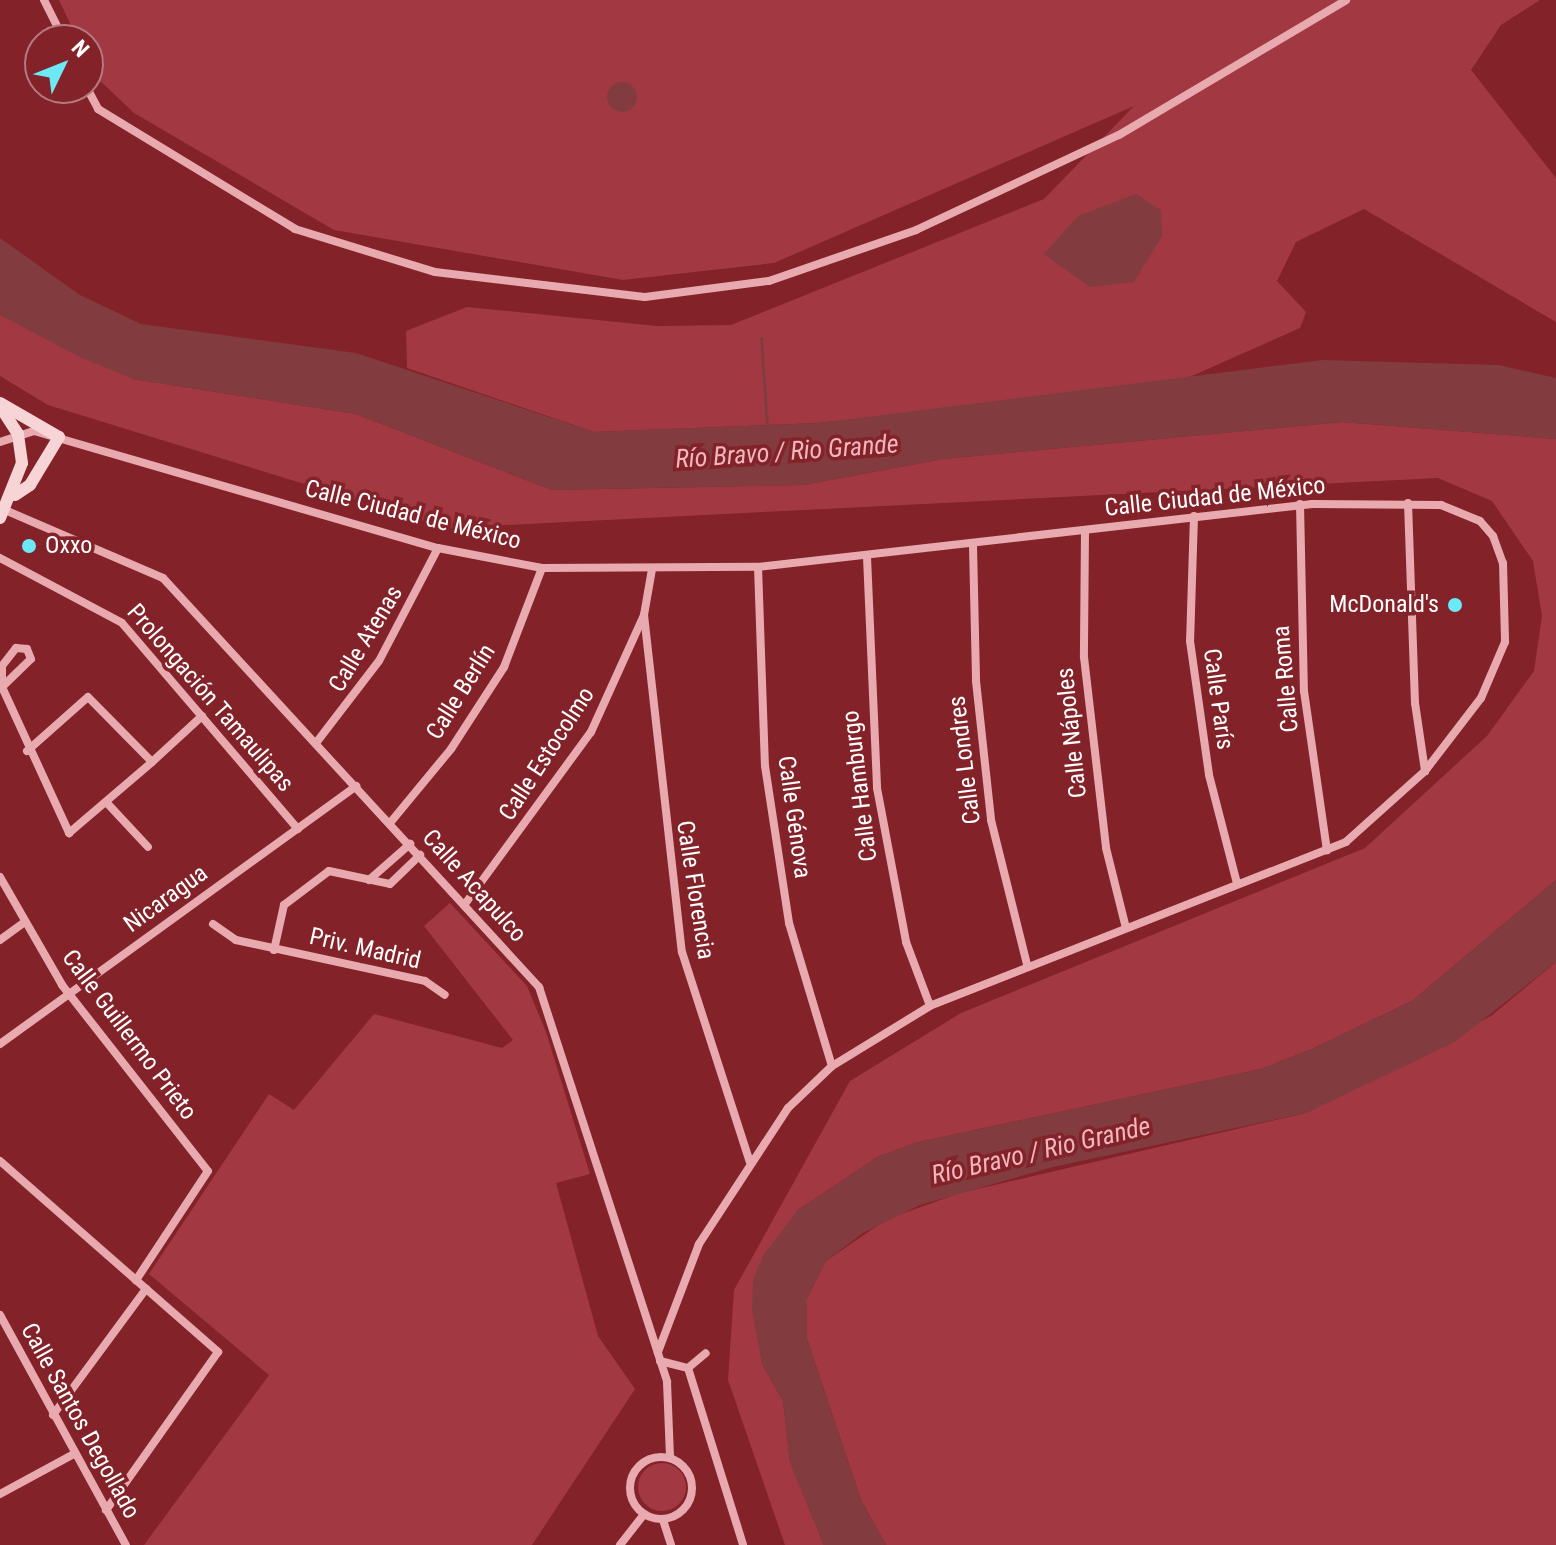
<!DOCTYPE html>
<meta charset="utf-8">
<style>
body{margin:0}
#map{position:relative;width:1556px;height:1545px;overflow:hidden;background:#832229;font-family:"Roboto Condensed",sans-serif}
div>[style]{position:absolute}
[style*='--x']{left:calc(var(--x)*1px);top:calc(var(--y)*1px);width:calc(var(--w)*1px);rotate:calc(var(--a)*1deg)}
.green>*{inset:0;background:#a23942}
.round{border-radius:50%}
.water>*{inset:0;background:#823b3f}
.stream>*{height:3px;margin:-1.5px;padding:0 1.5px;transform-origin:1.5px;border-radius:1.5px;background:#823b3f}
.street>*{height:8px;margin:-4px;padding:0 4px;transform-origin:4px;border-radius:4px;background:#e8aaaf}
.street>.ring{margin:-4px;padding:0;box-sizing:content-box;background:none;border:8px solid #e8aaaf;border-radius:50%}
.secondary>*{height:12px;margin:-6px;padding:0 6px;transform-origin:6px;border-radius:6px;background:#f7d5d7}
.dots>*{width:22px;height:22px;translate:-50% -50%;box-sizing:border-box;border:4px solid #832229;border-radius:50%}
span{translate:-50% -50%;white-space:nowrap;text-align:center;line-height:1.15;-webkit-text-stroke:7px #832229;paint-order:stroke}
.street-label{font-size:24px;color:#fff}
.poi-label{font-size:24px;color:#fff}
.left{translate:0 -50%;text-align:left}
.right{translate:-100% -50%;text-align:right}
.water-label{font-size:26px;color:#f0b6bb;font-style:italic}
.north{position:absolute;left:24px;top:24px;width:80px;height:80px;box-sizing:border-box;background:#832229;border:2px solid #b57a7f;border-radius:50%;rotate:47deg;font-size:22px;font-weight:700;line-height:32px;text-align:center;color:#fff}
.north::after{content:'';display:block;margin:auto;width:28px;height:36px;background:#6ce9f4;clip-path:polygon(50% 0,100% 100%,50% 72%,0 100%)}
</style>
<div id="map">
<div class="green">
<i style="clip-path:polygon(59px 0,1540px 0,1501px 25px,1471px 70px,1556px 178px,1556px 322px,1364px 209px,1296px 242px,1277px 281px,1306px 312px,1300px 328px,1176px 383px,819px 423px,594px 432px,407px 368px,406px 331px,467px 307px,657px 326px,731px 325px,1044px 199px,1134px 106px,774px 263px,623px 280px,334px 230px,134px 113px,96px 77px,88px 40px,78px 40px)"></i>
<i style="clip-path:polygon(0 315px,133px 379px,356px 414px,552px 490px,803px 485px,943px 459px,1342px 422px,1556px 439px,1556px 880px,1412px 1001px,1314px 1048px,1261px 1069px,919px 1142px,879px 1156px,798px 1210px,753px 1280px,762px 1364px,783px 1401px,790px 1462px,824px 1545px,785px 1545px,728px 1380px,734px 1290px,850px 1081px,961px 1013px,1365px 848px,1487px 736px,1534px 671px,1542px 616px,1533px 561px,1492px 501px,1438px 478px,447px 528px,48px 405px,0 376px)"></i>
<i style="clip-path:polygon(450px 903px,527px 986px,546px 1032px,590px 1174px,556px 1183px,598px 1336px,635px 1389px,532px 1545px,144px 1545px,269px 1375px,149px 1274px,269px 1094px,294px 1110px,374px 1014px,502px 1048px,513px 1040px,424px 926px)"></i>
<i style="clip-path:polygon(1556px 962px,1556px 1545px,886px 1545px,861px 1500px,807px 1339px,807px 1298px,826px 1261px,887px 1219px,960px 1193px,1306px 1113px,1491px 1016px)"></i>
<i class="round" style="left:638px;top:1463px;width:48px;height:48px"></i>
</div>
<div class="water">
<i class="round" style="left:607px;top:82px;width:30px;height:30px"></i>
<i style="clip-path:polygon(1136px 194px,1161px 210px,1162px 236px,1134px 282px,1090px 287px,1044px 254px,1078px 216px)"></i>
<i style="clip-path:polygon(0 238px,80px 295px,141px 324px,356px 353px,594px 432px,819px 423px,1322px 360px,1499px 365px,1556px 378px,1556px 439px,1342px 422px,943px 459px,803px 485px,552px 490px,356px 414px,133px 379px,80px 357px,0 315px)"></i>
<i style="clip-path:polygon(1556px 880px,1556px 962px,1455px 1042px,1306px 1113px,1053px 1167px,920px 1205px,863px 1233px,826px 1261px,807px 1298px,807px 1339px,861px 1500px,886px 1545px,824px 1545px,790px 1463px,783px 1401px,762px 1364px,752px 1310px,753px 1280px,764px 1254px,798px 1210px,879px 1156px,919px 1142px,1261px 1069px,1314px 1048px,1412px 1001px)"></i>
</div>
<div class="stream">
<i style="--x:761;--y:338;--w:88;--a:86.1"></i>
</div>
<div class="street">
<i style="--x:44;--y:0;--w:45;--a:63.4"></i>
<i style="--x:87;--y:88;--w:24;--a:62"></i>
<i style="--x:98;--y:109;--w:231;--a:31.3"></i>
<i style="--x:295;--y:229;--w:146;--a:17.1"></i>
<i style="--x:435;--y:272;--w:211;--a:6.8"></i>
<i style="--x:645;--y:297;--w:125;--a:-7.4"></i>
<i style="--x:769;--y:281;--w:156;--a:-19.1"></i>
<i style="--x:916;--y:230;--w:224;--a:-25.1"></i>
<i style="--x:1119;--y:135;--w:264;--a:-30.7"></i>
<i style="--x:0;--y:442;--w:36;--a:-18"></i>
<i style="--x:34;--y:431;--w:421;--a:16.2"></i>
<i style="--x:438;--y:548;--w:106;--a:10.9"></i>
<i style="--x:542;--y:568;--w:216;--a:-0.3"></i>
<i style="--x:758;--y:567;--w:558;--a:-6.49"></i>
<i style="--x:1312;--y:504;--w:129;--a:0.4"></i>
<i style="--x:1441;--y:505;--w:42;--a:22.3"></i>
<i style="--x:1480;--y:521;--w:20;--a:49"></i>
<i style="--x:1493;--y:536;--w:29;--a:70"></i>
<i style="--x:1503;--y:563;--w:79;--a:88.5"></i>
<i style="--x:1505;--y:642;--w:61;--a:113.2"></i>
<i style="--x:1481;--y:698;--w:92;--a:127.5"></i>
<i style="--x:1425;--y:771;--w:106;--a:138.1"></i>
<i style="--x:1346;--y:842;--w:447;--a:158.5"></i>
<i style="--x:930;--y:1006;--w:115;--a:148.5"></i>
<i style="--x:832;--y:1066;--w:61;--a:136.3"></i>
<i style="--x:788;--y:1108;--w:163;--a:123.2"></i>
<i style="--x:699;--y:1244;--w:116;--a:110.8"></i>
<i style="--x:1408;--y:503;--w:200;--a:88"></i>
<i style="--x:1415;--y:703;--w:69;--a:81.6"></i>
<i style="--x:1300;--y:504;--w:187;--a:88.8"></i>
<i style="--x:1304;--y:691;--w:161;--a:81.8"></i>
<i style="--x:5;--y:510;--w:172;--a:23.3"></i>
<i style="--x:163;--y:578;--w:556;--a:47.41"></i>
<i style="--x:539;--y:987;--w:415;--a:72"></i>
<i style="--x:667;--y:1382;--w:76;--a:87.7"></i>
<i style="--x:1194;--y:516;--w:125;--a:91.8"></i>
<i style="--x:1190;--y:641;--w:135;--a:81.9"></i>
<i style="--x:1209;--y:775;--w:112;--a:75.5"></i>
<i style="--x:1085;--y:531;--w:126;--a:90.5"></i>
<i style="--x:1084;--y:657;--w:192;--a:83.4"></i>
<i style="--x:1106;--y:848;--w:82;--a:76"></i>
<i style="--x:973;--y:546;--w:135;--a:88.7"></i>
<i style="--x:976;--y:681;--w:140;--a:83.8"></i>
<i style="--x:991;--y:820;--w:148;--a:76"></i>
<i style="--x:867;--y:557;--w:231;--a:87.5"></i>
<i style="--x:877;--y:788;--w:157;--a:79.3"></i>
<i style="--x:906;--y:942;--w:68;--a:69.4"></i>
<i style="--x:0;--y:558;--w:138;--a:28"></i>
<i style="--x:122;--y:623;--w:271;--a:49.5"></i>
<i style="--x:758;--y:567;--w:199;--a:88"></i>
<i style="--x:765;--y:766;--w:159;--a:81.3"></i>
<i style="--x:789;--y:923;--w:149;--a:73.3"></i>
<i style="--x:644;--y:615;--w:339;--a:83.6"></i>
<i style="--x:682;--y:952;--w:221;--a:72.1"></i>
<i style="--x:2;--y:687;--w:40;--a:-44"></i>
<i style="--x:31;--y:659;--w:11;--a:-112"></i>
<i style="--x:27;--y:649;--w:11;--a:-175"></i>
<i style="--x:16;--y:648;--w:23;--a:128"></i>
<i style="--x:2;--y:666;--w:21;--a:90"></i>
<i style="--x:2;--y:687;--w:161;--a:65.3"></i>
<i style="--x:69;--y:833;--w:109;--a:-40.5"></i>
<i style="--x:316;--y:743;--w:103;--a:-52.5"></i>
<i style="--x:379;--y:661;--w:127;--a:-62.4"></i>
<i style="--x:27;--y:751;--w:81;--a:-41.5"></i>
<i style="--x:88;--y:697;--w:91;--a:45.4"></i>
<i style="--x:152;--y:762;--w:68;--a:-42.6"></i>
<i style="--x:107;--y:803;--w:60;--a:47"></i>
<i style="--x:390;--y:823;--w:96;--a:-50.5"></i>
<i style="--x:451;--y:749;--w:98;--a:-57.1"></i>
<i style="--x:504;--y:667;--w:106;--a:-69"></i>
<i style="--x:0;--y:877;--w:125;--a:60.1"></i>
<i style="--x:62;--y:985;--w:236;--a:51.9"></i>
<i style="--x:208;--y:1171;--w:131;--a:123.4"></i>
<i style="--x:369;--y:880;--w:55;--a:-41.3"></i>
<i style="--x:465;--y:904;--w:213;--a:-53.8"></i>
<i style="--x:591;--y:732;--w:128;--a:-65.6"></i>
<i style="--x:644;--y:615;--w:47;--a:-80.1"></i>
<i style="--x:213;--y:924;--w:28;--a:35"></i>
<i style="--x:236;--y:940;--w:193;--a:12.2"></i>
<i style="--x:425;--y:981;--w:24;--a:35"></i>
<i style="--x:0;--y:940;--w:31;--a:-36"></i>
<i style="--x:274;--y:950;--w:46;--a:-77.5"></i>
<i style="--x:284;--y:905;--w:56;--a:-37.1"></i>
<i style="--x:329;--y:871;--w:62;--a:12"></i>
<i style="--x:390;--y:884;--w:42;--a:-44"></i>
<i style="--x:0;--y:1044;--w:440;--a:-35.9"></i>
<i style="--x:0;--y:1161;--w:290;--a:41.2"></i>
<i style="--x:218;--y:1352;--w:194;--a:125.3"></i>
<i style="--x:0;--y:1315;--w:262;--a:61.3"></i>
<i style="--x:660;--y:1361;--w:29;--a:14"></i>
<i style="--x:688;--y:1368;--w:23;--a:-40"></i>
<i style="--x:688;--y:1368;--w:185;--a:72.7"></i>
<i style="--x:53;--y:1415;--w:157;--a:-53.6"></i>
<i class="ring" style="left:630px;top:1457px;width:54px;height:54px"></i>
<i style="--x:0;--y:1494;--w:84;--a:-28.4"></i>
<i style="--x:663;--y:1520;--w:26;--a:72"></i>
<i style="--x:620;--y:1545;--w:39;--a:-52"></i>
</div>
<div class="secondary">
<i style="--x:0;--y:403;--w:68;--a:30"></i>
<i style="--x:59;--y:437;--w:56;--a:121.1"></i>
<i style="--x:30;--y:485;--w:18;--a:146"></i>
<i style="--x:0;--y:518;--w:59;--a:-68.2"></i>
<i style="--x:22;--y:463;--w:29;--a:-98"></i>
<i style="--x:18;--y:434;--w:31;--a:-123"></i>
</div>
<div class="dots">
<i style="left:29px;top:546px;background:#6ce9f4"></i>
<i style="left:1455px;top:605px;background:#6ce9f4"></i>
</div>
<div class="street-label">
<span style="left:1215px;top:497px;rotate:-6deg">Calle Ciudad de México</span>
<span style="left:413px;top:515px;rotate:14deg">Calle Ciudad de México</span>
<span style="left:366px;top:639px;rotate:-59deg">Calle Atenas</span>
<span style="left:1286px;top:679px;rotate:-95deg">Calle Roma</span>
<span style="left:461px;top:692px;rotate:-58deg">Calle Berlín</span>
<span style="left:210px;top:698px;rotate:49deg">Prolongación Tamaulipas</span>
<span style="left:1218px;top:699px;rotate:82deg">Calle París</span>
<span style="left:1072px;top:733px;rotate:-96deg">Calle Nápoles</span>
<span style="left:547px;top:754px;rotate:-57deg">Calle Estocolmo</span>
<span style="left:965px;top:760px;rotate:-97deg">Calle Londres</span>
<span style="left:860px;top:786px;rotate:-97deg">Calle Hamburgo</span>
<span style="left:794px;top:817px;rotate:82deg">Calle Génova</span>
<span style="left:474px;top:886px;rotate:48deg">Calle Acapulco</span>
<span style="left:695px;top:890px;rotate:81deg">Calle Florencia</span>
<span style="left:166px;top:899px;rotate:-36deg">Nicaragua</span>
<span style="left:365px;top:949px;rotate:13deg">Priv. Madrid</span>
<span style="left:129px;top:1035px;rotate:53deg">Calle Guillermo Prieto</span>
<span style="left:80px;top:1421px;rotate:61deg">Calle Santos Degollado</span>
</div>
<div class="poi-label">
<span class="left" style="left:45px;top:546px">Oxxo</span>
<span class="right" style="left:1439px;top:605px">McDonald's</span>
</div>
<div class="water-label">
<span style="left:787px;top:452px;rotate:-4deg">Río Bravo / Rio Grande</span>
<span style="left:1041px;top:1151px;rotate:-13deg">Río Bravo / Rio Grande</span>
</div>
<div class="north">N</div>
</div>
